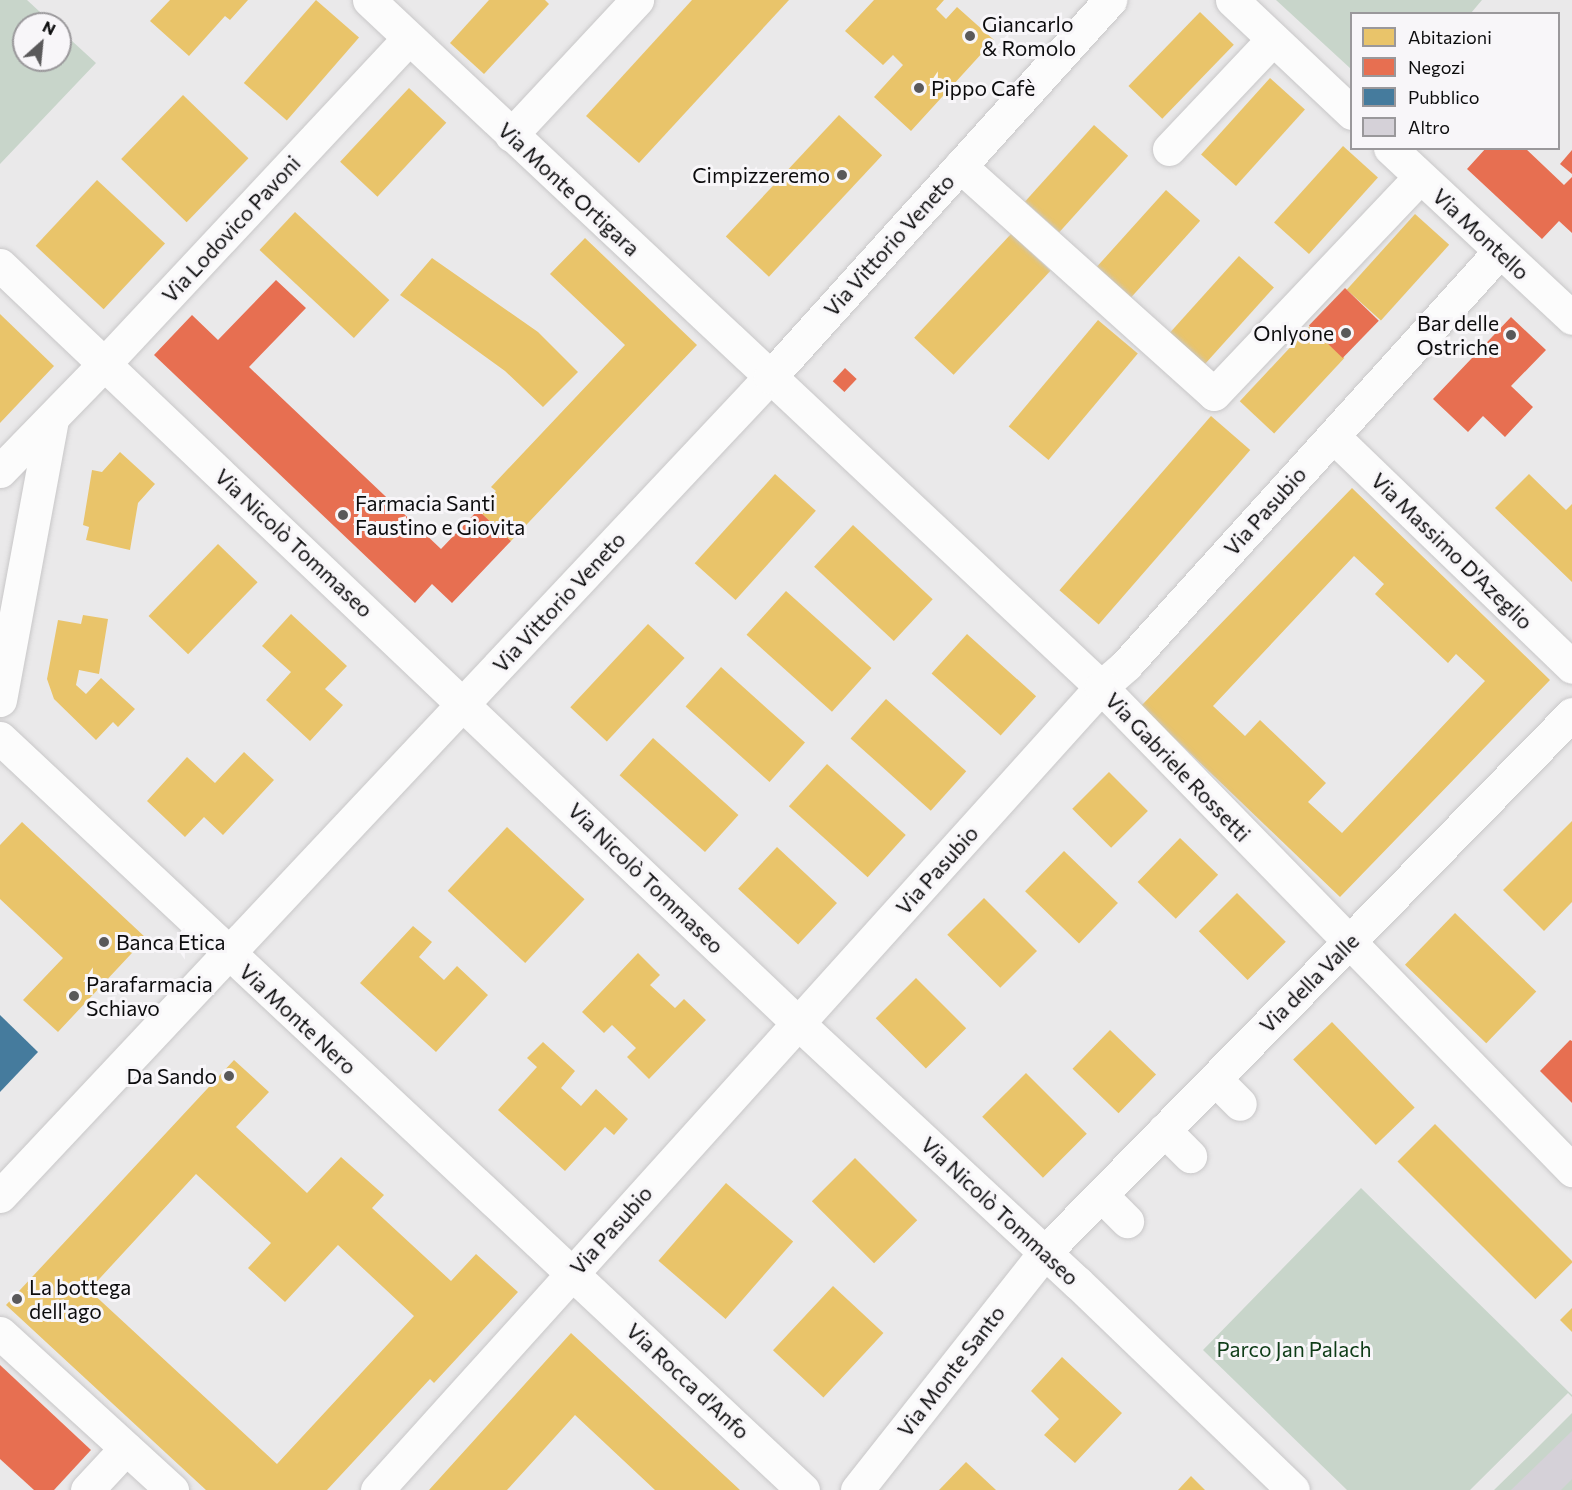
<!DOCTYPE html>
<meta charset="utf-8">
<style>
body{margin:0}
#map{position:relative;width:1572px;height:1490px;overflow:hidden;background:#eae9ea;font-family:Commissioner,sans-serif}
div>[style]{position:absolute}
[style*='--x']{left:calc(var(--x)*1px);top:calc(var(--y)*1px);width:calc(var(--w)*1px);rotate:calc(var(--a)*1deg)}
.green>*{inset:0;background:#c8d5ca}
.homes>*{inset:0;background:#e9c46a;transform-origin:0 0}
.shops>*{inset:0;background:#e76f51;transform-origin:0 0}
.public>*{inset:0;background:#457b9d}
.building>*{inset:0;background:#d5d1d8}
.roads{filter:drop-shadow(0 0 2px #c8c7c8) drop-shadow(0 0 2px #c8c7c8)}
.minor>*{height:33px;margin:-16.5px;padding:0 16.5px;transform-origin:16.5px;border-radius:16.5px;background:#fcfcfc}
.dots>*{width:16px;height:16px;translate:-50% -50%;box-sizing:border-box;border:3px solid #f8f6f9;border-radius:50%}
span{translate:-50% -50%;white-space:nowrap;text-align:center;line-height:1.15;-webkit-text-stroke:6px #f8f6f9;paint-order:stroke}
.poi-label{font-size:21px;color:#0c0c0d}
.left{translate:0 -50%;text-align:left}
.right{translate:-100% -50%;text-align:right}
.street-label{font-size:21px;color:#0c0c0d}
.park-label{font-size:21px;color:#0e3c17}
.legend{position:absolute;left:1350px;top:12px;width:210px;height:138px;box-sizing:border-box;background:#f8f6f9;border:2px solid #9a989b;margin:0;padding:8px 10px;list-style:none;font-size:18px;color:#0c0c0d}
.legend li{display:flex;align-items:center;gap:12px;height:30px}
.legend b{width:30px;border:2px solid #9a989b}
.north{position:absolute;left:12px;top:12px;width:60px;height:60px;box-sizing:border-box;background:#f8f6f9;border:2px solid #9a989b;border-radius:50%;rotate:27deg;font-size:16px;font-weight:700;line-height:24px;text-align:center;color:#0c0c0d}
.north::after{content:'';display:block;margin:auto;width:21px;height:27px;background:#5a595a;clip-path:polygon(50% 0,100% 100%,50% 72%,0 100%)}
</style>
<div id="map">
<div class="green">
<i style="clip-path:polygon(0 0,27px 0,53px 24px,24px 24px,24px 60px,60px 60px,60px 30px,96px 63px,0 164px)"></i>
<i style="clip-path:polygon(1276px 0,1482px 0,1471px 13px,1352px 14px,1351px 69px)"></i>
<i style="clip-path:polygon(1361px 1188px,1572px 1395px,1572px 1397px,1568px 1393px,1470px 1490px,1347px 1490px,1203px 1350px)"></i>
<i style="clip-path:polygon(1572px 1413px,1572px 1490px,1494px 1490px,1534px 1451px)"></i>
</div>
<div class="homes">
<i style="clip-path:polygon(170px 0,248px 0,230px 20px,225px 16px,189px 56px,150px 21px)"></i>
<i style="left:316px;top:0;width:57px;height:110px;rotate:41deg"></i>
<i style="clip-path:polygon(489px 0,545px 0,549px 4px,484px 74px,450px 43px)"></i>
<i style="clip-path:polygon(692px 0,789px 0,639px 163px,586px 116px)"></i>
<i style="clip-path:polygon(874px 0,944px 0,936px 9px,946px 19px,957px 7px,994px 40px,911px 131px,874px 97px,903px 65px,893px 55px,883px 65px,845px 31px)"></i>
<i style="left:1200px;top:12px;width:47px;height:103px;rotate:44deg"></i>
<i style="left:1270px;top:78px;width:47px;height:103px;rotate:42deg"></i>
<i style="left:409px;top:88px;width:51px;height:101px;rotate:43deg"></i>
<i style="left:183px;top:95px;width:91px;height:89px;rotate:44deg"></i>
<i style="left:839px;top:115px;width:59px;height:166px;rotate:43deg"></i>
<i style="left:1094px;top:125px;width:46px;height:103px;rotate:42deg"></i>
<i style="left:1343px;top:146px;width:47px;height:103px;rotate:42deg"></i>
<i style="left:97px;top:180px;width:93px;height:90px;rotate:43deg"></i>
<i style="left:1166px;top:190px;width:46px;height:103px;rotate:42deg"></i>
<i style="left:295px;top:212px;width:129px;height:52px;rotate:43deg"></i>
<i style="left:1415px;top:214px;width:46px;height:102px;rotate:42deg"></i>
<i style="left:1011px;top:234px;width:54px;height:142px;rotate:43deg"></i>
<i style="clip-path:polygon(585px 238px,697px 345px,511px 541px,478px 510px,496px 491px,491px 487px,625px 345px,550px 274px)"></i>
<i style="left:1239px;top:256px;width:47px;height:103px;rotate:42deg"></i>
<i style="clip-path:polygon(432px 258px,538px 332px,578px 372px,543px 407px,505px 371px,400px 295px)"></i>
<i style="clip-path:polygon(0 314px,54px 366px,0 423px)"></i>
<i style="left:1098px;top:320px;width:52px;height:139px;rotate:40deg"></i>
<i style="left:1310px;top:326px;width:47px;height:103px;rotate:43deg"></i>
<i style="left:1211px;top:416px;width:52px;height:231px;rotate:41deg"></i>
<i style="clip-path:polygon(120px 452px,155px 484px,138px 503px,130px 550px,86px 540px,89px 527px,83px 525px,92px 470px,102px 472px)"></i>
<i style="left:775px;top:474px;width:55px;height:120px;rotate:42deg"></i>
<i style="clip-path:polygon(1529px 474px,1566px 510px,1572px 504px,1572px 582px,1495px 508px)"></i>
<i style="clip-path:polygon(evenodd,1352px 488px,1550px 680px,1340px 897px,1141px 706px,1352px 488px,1354px 556px,1384px 584px,1375px 594px,1448px 663px,1456px 654px,1485px 681px,1342px 833px,1308px 802px,1326px 783px,1260px 720px,1245px 736px,1213px 706px,1354px 556px)"></i>
<i style="left:853px;top:525px;width:109px;height:57px;rotate:43deg"></i>
<i style="left:218px;top:544px;width:55px;height:100px;rotate:44deg"></i>
<i style="left:786px;top:591px;width:115px;height:59px;rotate:42deg"></i>
<i style="clip-path:polygon(291px 614px,347px 666px,325px 689px,343px 705px,310px 741px,266px 700px,291px 672px,262px 646px)"></i>
<i style="clip-path:polygon(83px 615px,108px 619px,99px 674px,79px 670px,76px 685px,86px 694px,101px 678px,135px 709px,118px 727px,113px 722px,96px 740px,54px 699px,47px 679px,58px 620px,81px 624px)"></i>
<i style="left:648px;top:624px;width:50px;height:114px;rotate:43deg"></i>
<i style="left:967px;top:634px;width:93px;height:53px;rotate:42deg"></i>
<i style="left:721px;top:667px;width:113px;height:53px;rotate:42deg"></i>
<i style="left:886px;top:699px;width:108px;height:53px;rotate:42deg"></i>
<i style="left:653px;top:738px;width:115px;height:50px;rotate:42deg"></i>
<i style="clip-path:polygon(244px 752px,274px 780px,223px 835px,204px 817px,185px 837px,147px 801px,187px 757px,215px 783px)"></i>
<i style="left:827px;top:764px;width:106px;height:57px;rotate:42deg"></i>
<i style="left:1109px;top:772px;width:55px;height:52px;rotate:45deg"></i>
<i style="clip-path:polygon(1572px 821px,1572px 902px,1544px 931px,1503px 890px)"></i>
<i style="clip-path:polygon(22px 822px,146px 938px,58px 1032px,23px 1000px,63px 958px,0 899px,0 845px)"></i>
<i style="left:507px;top:827px;width:106px;height:87px;rotate:43deg"></i>
<i style="left:1180px;top:838px;width:53px;height:61px;rotate:44deg"></i>
<i style="left:777px;top:847px;width:82px;height:57px;rotate:43deg"></i>
<i style="left:1064px;top:851px;width:75px;height:56px;rotate:44deg"></i>
<i style="left:1237px;top:893px;width:69px;height:54px;rotate:45deg"></i>
<i style="left:984px;top:898px;width:75px;height:52px;rotate:45deg"></i>
<i style="left:1455px;top:913px;width:113px;height:72px;rotate:44deg"></i>
<i style="clip-path:polygon(413px 926px,432px 942px,419px 957px,444px 980px,457px 966px,488px 995px,436px 1052px,360px 983px)"></i>
<i style="clip-path:polygon(638px 953px,660px 975px,650px 985px,675px 1008px,684px 999px,706px 1020px,649px 1079px,627px 1057px,636px 1048px,612px 1025px,604px 1033px,582px 1012px)"></i>
<i style="left:916px;top:978px;width:71px;height:57px;rotate:45deg"></i>
<i style="left:1332px;top:1022px;width:119px;height:54px;rotate:46deg"></i>
<i style="left:1110px;top:1030px;width:64px;height:54px;rotate:44deg"></i>
<i style="clip-path:polygon(543px 1042px,575px 1071px,561px 1088px,581px 1106px,596px 1089px,628px 1119px,614px 1135px,605px 1127px,565px 1171px,498px 1110px,537px 1067px,527px 1058px)"></i>
<i style="clip-path:polygon(evenodd,234px 1060px,269px 1092px,236px 1127px,307px 1193px,341px 1157px,384px 1195px,372px 1208px,451px 1281px,476px 1254px,518px 1292px,434px 1383px,430px 1379px,327px 1490px,206px 1490px,6px 1305px,234px 1060px,196px 1174px,271px 1243px,248px 1268px,285px 1302px,338px 1245px,414px 1316px,277px 1464px,89px 1290px,196px 1174px)"></i>
<i style="left:1026px;top:1073px;width:86px;height:62px;rotate:45deg"></i>
<i style="left:1435px;top:1124px;width:195px;height:53px;rotate:45deg"></i>
<i style="left:855px;top:1158px;width:88px;height:61px;rotate:45deg"></i>
<i style="left:726px;top:1183px;width:89px;height:103px;rotate:41deg"></i>
<i style="left:833px;top:1286px;width:69px;height:88px;rotate:43deg"></i>
<i style="clip-path:polygon(1572px 1308px,1572px 1332px,1560px 1320px)"></i>
<i style="clip-path:polygon(571px 1333px,740px 1490px,655px 1490px,575px 1415px,507px 1490px,429px 1490px)"></i>
<i style="clip-path:polygon(1062px 1357px,1122px 1413px,1075px 1463px,1044px 1435px,1059px 1419px,1031px 1391px)"></i>
<i style="clip-path:polygon(966px 1462px,996px 1490px,939px 1490px)"></i>
<i style="clip-path:polygon(1191px 1476px,1205px 1490px,1178px 1490px)"></i>
</div>
<div class="shops">
<i style="clip-path:polygon(1486px 148px,1525px 148px,1564px 185px,1572px 177px,1572px 233px,1559px 221px,1542px 239px,1467px 169px)"></i>
<i style="clip-path:polygon(1572px 150px,1572px 174px,1560px 164px)"></i>
<i style="clip-path:polygon(276px 280px,306px 308px,249px 367px,441px 549px,478px 510px,511px 541px,452px 603px,432px 584px,415px 603px,154px 355px,192px 315px,218px 340px)"></i>
<i style="left:1345px;top:288px;width:47px;height:52px;rotate:44deg"></i>
<i style="clip-path:polygon(1511px 317px,1546px 350px,1511px 386px,1533px 407px,1505px 437px,1483px 416px,1468px 432px,1433px 399px)"></i>
<i style="left:845px;top:368px;width:16px;height:18px;rotate:43deg"></i>
<i style="clip-path:polygon(1570px 1040px,1572px 1041px,1572px 1103px,1540px 1071px)"></i>
<i style="clip-path:polygon(0 1365px,91px 1450px,54px 1490px,34px 1490px,0 1459px)"></i>
</div>
<div class="public">
<i style="clip-path:polygon(0 1015px,38px 1052px,0 1092px)"></i>
</div>
<div class="building">
<i style="clip-path:polygon(1572px 1431px,1572px 1479px,1561px 1490px,1511px 1490px)"></i>
</div>
<div class="roads">
<div class="minor">
<i style="--x:369;--y:0;--w:1004;--a:43.18"></i>
<i style="--x:1101;--y:687;--w:675;--a:45.72"></i>
<i style="--x:1232;--y:0;--w:165;--a:43.3"></i>
<i style="--x:511;--y:135;--w:185;--a:-47"></i>
<i style="--x:1390;--y:148;--w:249;--a:43"></i>
<i style="--x:1169;--y:149;--w:151;--a:-46.6"></i>
<i style="--x:960;--y:166;--w:341;--a:41.9"></i>
<i style="--x:1214;--y:394;--w:299;--a:-46.5"></i>
<i style="--x:0;--y:265;--w:1102;--a:43.53"></i>
<i style="--x:799;--y:1024;--w:381;--a:42.9"></i>
<i style="--x:1078;--y:1283;--w:298;--a:43.9"></i>
<i style="--x:1333;--y:436;--w:332;--a:44"></i>
<i style="--x:0;--y:471;--w:149;--a:-45.8"></i>
<i style="--x:104;--y:364;--w:446;--a:-46.9"></i>
<i style="--x:0;--y:700;--w:286;--a:-79.5"></i>
<i style="--x:0;--y:738;--w:1100;--a:43.12"></i>
<i style="--x:1215;--y:1079;--w:35;--a:45"></i>
<i style="--x:1164;--y:1130;--w:37;--a:45"></i>
<i style="--x:1101;--y:1195;--w:37;--a:45"></i>
<i style="--x:0;--y:1196;--w:1124;--a:-46.77"></i>
<i style="--x:770;--y:377;--w:508;--a:-47.95"></i>
<i style="--x:0;--y:1333;--w:233;--a:42.4"></i>
<i style="--x:87;--y:1490;--w:57;--a:-47.1"></i>
<i style="--x:377;--y:1490;--w:1081;--a:-47.96"></i>
<i style="--x:1101;--y:687;--w:33;--a:-41"></i>
<i style="--x:1126;--y:665;--w:557;--a:-47.91"></i>
<i style="--x:857;--y:1490;--w:303;--a:-51.7"></i>
<i style="--x:1045;--y:1252;--w:753;--a:-45.59"></i>
</div>
</div>
<div class="dots">
<i style="left:970px;top:36px;background:#5a595a"></i>
<i style="left:919px;top:88px;background:#5a595a"></i>
<i style="left:842px;top:175px;background:#5a595a"></i>
<i style="left:1346px;top:333px;background:#5a595a"></i>
<i style="left:1511px;top:335px;background:#5a595a"></i>
<i style="left:343px;top:515px;background:#5a595a"></i>
<i style="left:104px;top:942px;background:#5a595a"></i>
<i style="left:74px;top:996px;background:#5a595a"></i>
<i style="left:229px;top:1076px;background:#5a595a"></i>
<i style="left:17px;top:1299px;background:#5a595a"></i>
</div>
<div class="poi-label">
<span class="left" style="left:982px;top:36px">Giancarlo<br>&amp; Romolo</span>
<span class="left" style="left:931px;top:88px">Pippo Cafè</span>
<span class="right" style="left:830px;top:175px">Cimpizzeremo</span>
<span class="right" style="left:1499px;top:335px">Bar delle<br>Ostriche</span>
<span class="right" style="left:1334px;top:333px">Onlyone</span>
<span class="left" style="left:355px;top:515px">Farmacia Santi<br>Faustino e Giovita</span>
<span class="left" style="left:116px;top:942px">Banca Etica</span>
<span class="left" style="left:86px;top:996px">Parafarmacia<br>Schiavo</span>
<span class="right" style="left:217px;top:1076px">Da Sando</span>
<span class="left" style="left:29px;top:1299px">La bottega<br>dell'ago</span>
</div>
<div class="street-label">
<span style="left:569px;top:189px;rotate:43deg">Via Monte Ortigara</span>
<span style="left:231px;top:229px;rotate:-47deg">Via Lodovico Pavoni</span>
<span style="left:1481px;top:234px;rotate:43deg">Via Montello</span>
<span style="left:889px;top:245px;rotate:-48deg">Via Vittorio Veneto</span>
<span style="left:1265px;top:511px;rotate:-48deg">Via Pasubio</span>
<span style="left:294px;top:543px;rotate:43deg">Via Nicolò Tommaseo</span>
<span style="left:1452px;top:551px;rotate:44deg">Via Massimo D'Azeglio</span>
<span style="left:559px;top:602px;rotate:-47deg">Via Vittorio Veneto</span>
<span style="left:1178px;top:767px;rotate:46deg">Via Gabriele Rossetti</span>
<span style="left:937px;top:870px;rotate:-48deg">Via Pasubio</span>
<span style="left:646px;top:878px;rotate:44deg">Via Nicolò Tommaseo</span>
<span style="left:1309px;top:983px;rotate:-45deg">Via della Valle</span>
<span style="left:298px;top:1019px;rotate:43deg">Via Monte Nero</span>
<span style="left:1000px;top:1211px;rotate:43deg">Via Nicolò Tommaseo</span>
<span style="left:611px;top:1230px;rotate:-48deg">Via Pasubio</span>
<span style="left:951px;top:1371px;rotate:-52deg">Via Monte Santo</span>
<span style="left:688px;top:1381px;rotate:43deg">Via Rocca d'Anfo</span>
</div>
<div class="park-label">
<span style="left:1294px;top:1349px">Parco Jan Palach</span>
</div>
<ul class="legend">
<li><b style="height:16px;background:#e9c46a"></b>Abitazioni</li>
<li><b style="height:16px;background:#e76f51"></b>Negozi</li>
<li><b style="height:16px;background:#457b9d"></b>Pubblico</li>
<li><b style="height:16px;background:#d5d1d8"></b>Altro</li>
</ul>
<div class="north">N</div>
</div>
